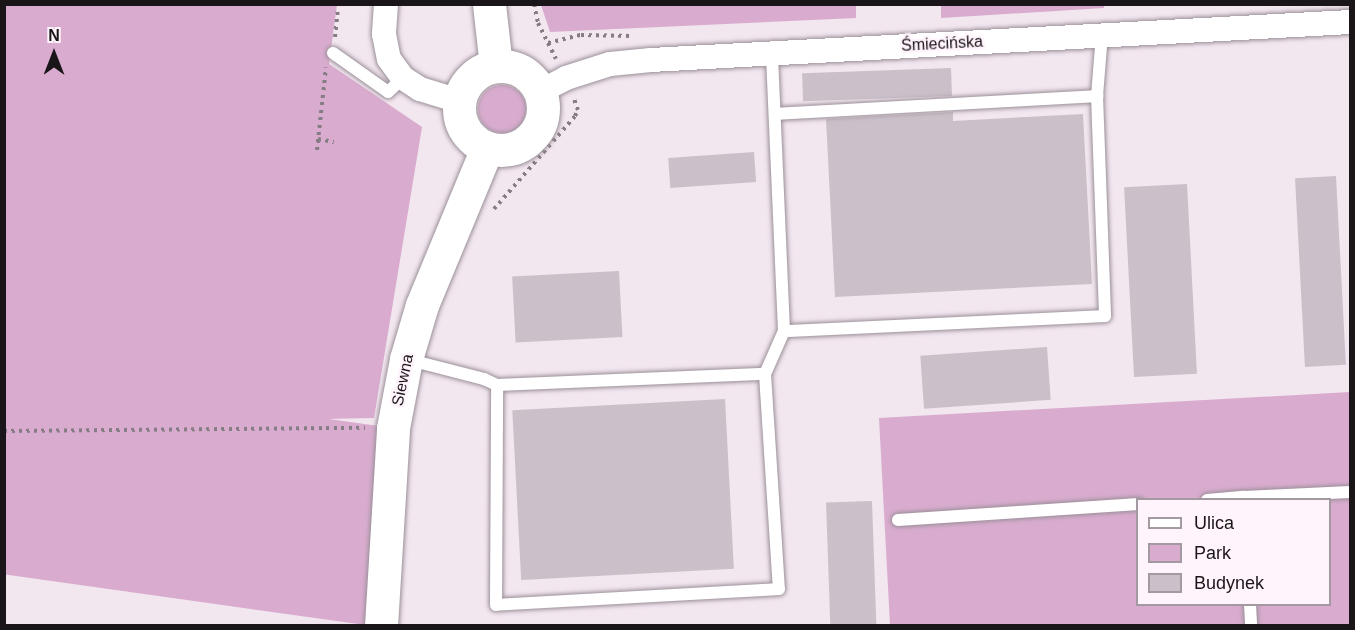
<!DOCTYPE html>
<meta charset="utf-8">
<style>
body{margin:0}
#map{position:relative;width:1355px;height:630px;overflow:hidden;background:#f2e6ef;font-family:Arial,sans-serif}
div>[style]{position:absolute}
[style*='--x']{left:calc(var(--x)*1px);top:calc(var(--y)*1px);width:calc(var(--w)*1px);rotate:calc(var(--a)*1deg)}
.green>*{inset:0;background:#d9accf;transform-origin:0 0}
.round{border-radius:50%}
.building>*{inset:0;background:#cbc0c9;transform-origin:0 0}
.path>*{height:4px;margin-top:-2px;transform-origin:0;background:repeating-linear-gradient(90deg,#857d83 0 3px,transparent 0 7.5px)}
.roads{filter:drop-shadow(0 0 2px #9b9099) drop-shadow(0 0 2px #9b9099)}
.lane>*{height:12px;margin:-6px;padding:0 6px;transform-origin:6px;border-radius:6px;background:#fff}
.street>*{height:24px;margin:-12px;padding:0 12px;transform-origin:12px;border-radius:12px;background:#fff}
.secondary>*{height:33px;margin:-16.5px;padding:0 16.5px;transform-origin:16.5px;border-radius:16.5px;background:#fff}
.secondary>.ring{margin:-16.5px;padding:0;box-sizing:content-box;background:none;border:33px solid #fff;border-radius:50%}
span{translate:-50% -50%;white-space:nowrap;text-align:center;line-height:1.15;-webkit-text-stroke:5px #fff3fc;paint-order:stroke}
.street-label{font-size:16px;color:#191518}
.frame{position:absolute;inset:0;border:6px solid #191518;pointer-events:none}
.legend{position:absolute;left:1136px;top:498px;width:195px;height:108px;box-sizing:border-box;background:#fff3fc;border:2px solid #a39aa1;margin:0;padding:8px 10px;list-style:none;font-size:18px;color:#191518}
.legend li{display:flex;align-items:center;gap:12px;height:30px}
.legend b{width:30px;border:2px solid #a39aa1}
.north{position:absolute;left:24px;top:24px;width:60px;height:60px;-webkit-text-stroke:4px #fff3fc;paint-order:stroke;rotate:0deg;font-size:16px;font-weight:700;line-height:24px;text-align:center;color:#191518}
.north::after{content:'';display:block;margin:auto;width:21px;height:27px;background:#191518;clip-path:polygon(50% 0,100% 100%,50% 72%,0 100%)}
</style>
<div id="map">
<div class="green">
<i style="clip-path:polygon(4px 5px,337px 5px,329px 64px,422px 127px,374px 418px,5px 426px)"></i>
<i style="clip-path:polygon(856px 5px,856px 18px,550px 32px,541px 5px)"></i>
<i style="clip-path:polygon(941px 5px,1104px 4px,1104px 8px,941px 18px)"></i>
<i class="round" style="left:478px;top:85px;width:48px;height:48px"></i>
<i style="clip-path:polygon(evenodd,1350px 392px,1350px 625px,890px 625px,879px 418px,1350px 392px,1138px 500px,1330px 500px,1330px 604px,1138px 604px,1138px 500px)"></i>
<i style="left:393px;top:428px;width:199px;height:389px;rotate:98deg"></i>
</div>
<div class="building">
<i style="left:951px;top:68px;width:28px;height:149px;rotate:88deg"></i>
<i style="clip-path:polygon(953px 112px,953px 121px,1083px 114px,1092px 284px,835px 297px,826px 119px)"></i>
<i style="left:754px;top:152px;width:30px;height:86px;rotate:86deg"></i>
<i style="left:1336px;top:176px;width:189px;height:41px;rotate:87deg"></i>
<i style="left:1187px;top:184px;width:190px;height:63px;rotate:87deg"></i>
<i style="left:619px;top:271px;width:66px;height:107px;rotate:87deg"></i>
<i style="left:1047px;top:347px;width:53px;height:127px;rotate:86deg"></i>
<i style="left:725px;top:399px;width:170px;height:213px;rotate:87deg"></i>
<i style="left:872px;top:501px;width:125px;height:46px;rotate:88deg"></i>
</div>
<div class="path">
<i style="--x:534;--y:4;--w:19;--a:78"></i>
<i style="--x:538;--y:23;--w:40;--a:63.4"></i>
<i style="--x:335;--y:37;--w:27;--a:-84"></i>
<i style="--x:548;--y:43;--w:34;--a:-14"></i>
<i style="--x:581;--y:35;--w:52;--a:1.1"></i>
<i style="--x:318;--y:139;--w:16;--a:11"></i>
<i style="--x:317;--y:150;--w:83;--a:-83.8"></i>
<i style="--x:494;--y:209;--w:123;--a:-48.9"></i>
<i style="--x:575;--y:116;--w:7;--a:-63"></i>
<i style="--x:578;--y:110;--w:12;--a:-110"></i>
<i style="--x:4;--y:431;--w:361;--a:-0.5"></i>
</div>
<div class="roads">
<div class="lane">
<i style="--x:333;--y:53;--w:67;--a:35.3"></i>
<i style="--x:388;--y:92;--w:21;--a:-43"></i>
<i style="--x:1097;--y:96;--w:62;--a:-85.4"></i>
<i style="--x:775;--y:114;--w:323;--a:-3.2"></i>
<i style="--x:1097;--y:96;--w:220;--a:87.9"></i>
<i style="--x:1105;--y:316;--w:321;--a:177.3"></i>
<i style="--x:406;--y:359;--w:81;--a:14.4"></i>
<i style="--x:484;--y:379;--w:14;--a:25"></i>
<i style="--x:765;--y:374;--w:215;--a:86.3"></i>
<i style="--x:779;--y:589;--w:283;--a:176.8"></i>
<i style="--x:496;--y:605;--w:220;--a:-89.7"></i>
<i style="--x:497;--y:385;--w:268;--a:-2.4"></i>
<i style="--x:765;--y:374;--w:47;--a:-66.2"></i>
<i style="--x:784;--y:331;--w:278;--a:-92.5"></i>
<i style="--x:1207;--y:500;--w:37;--a:-5"></i>
<i style="--x:1244;--y:500;--w:3;--a:-90"></i>
<i style="--x:1244;--y:497;--w:106;--a:-2.7"></i>
<i style="--x:898;--y:520;--w:241;--a:-3.8"></i>
<i style="--x:1250;--y:604;--w:22;--a:87"></i>
</div>
<div class="street">
<i style="--x:386;--y:4;--w:30;--a:94"></i>
<i style="--x:384;--y:34;--w:25;--a:79"></i>
<i style="--x:389;--y:59;--w:24;--a:54"></i>
<i style="--x:403;--y:78;--w:20;--a:33"></i>
<i style="--x:420;--y:89;--w:41;--a:17.1"></i>
<i style="--x:539;--y:92;--w:30;--a:-27"></i>
<i style="--x:566;--y:78;--w:46;--a:-17.7"></i>
<i style="--x:610;--y:64;--w:41;--a:-5.6"></i>
<i style="--x:651;--y:60;--w:700;--a:-3.11"></i>
</div>
<div class="secondary">
<i style="--x:489;--y:4;--w:62;--a:83.6"></i>
<i class="ring" style="left:459px;top:66px;width:51px;height:51px"></i>
<i style="--x:381;--y:626;--w:198;--a:-86.5"></i>
<i style="--x:393;--y:428;--w:70;--a:-79.3"></i>
<i style="--x:406;--y:359;--w:56;--a:-73.5"></i>
<i style="--x:422;--y:305;--w:170;--a:-67.5"></i>
</div>
</div>
<div class="street-label">
<span style="left:942px;top:44px;rotate:-3deg">Śmiecińska</span>
<span style="left:403px;top:380px;rotate:-78deg">Siewna</span>
</div>
<div class="frame"></div>
<ul class="legend">
<li><b style="height:8px;background:#fff"></b>Ulica</li>
<li><b style="height:16px;background:#d9accf"></b>Park</li>
<li><b style="height:16px;background:#cbc0c9"></b>Budynek</li>
</ul>
<div class="north">N</div>
</div>
